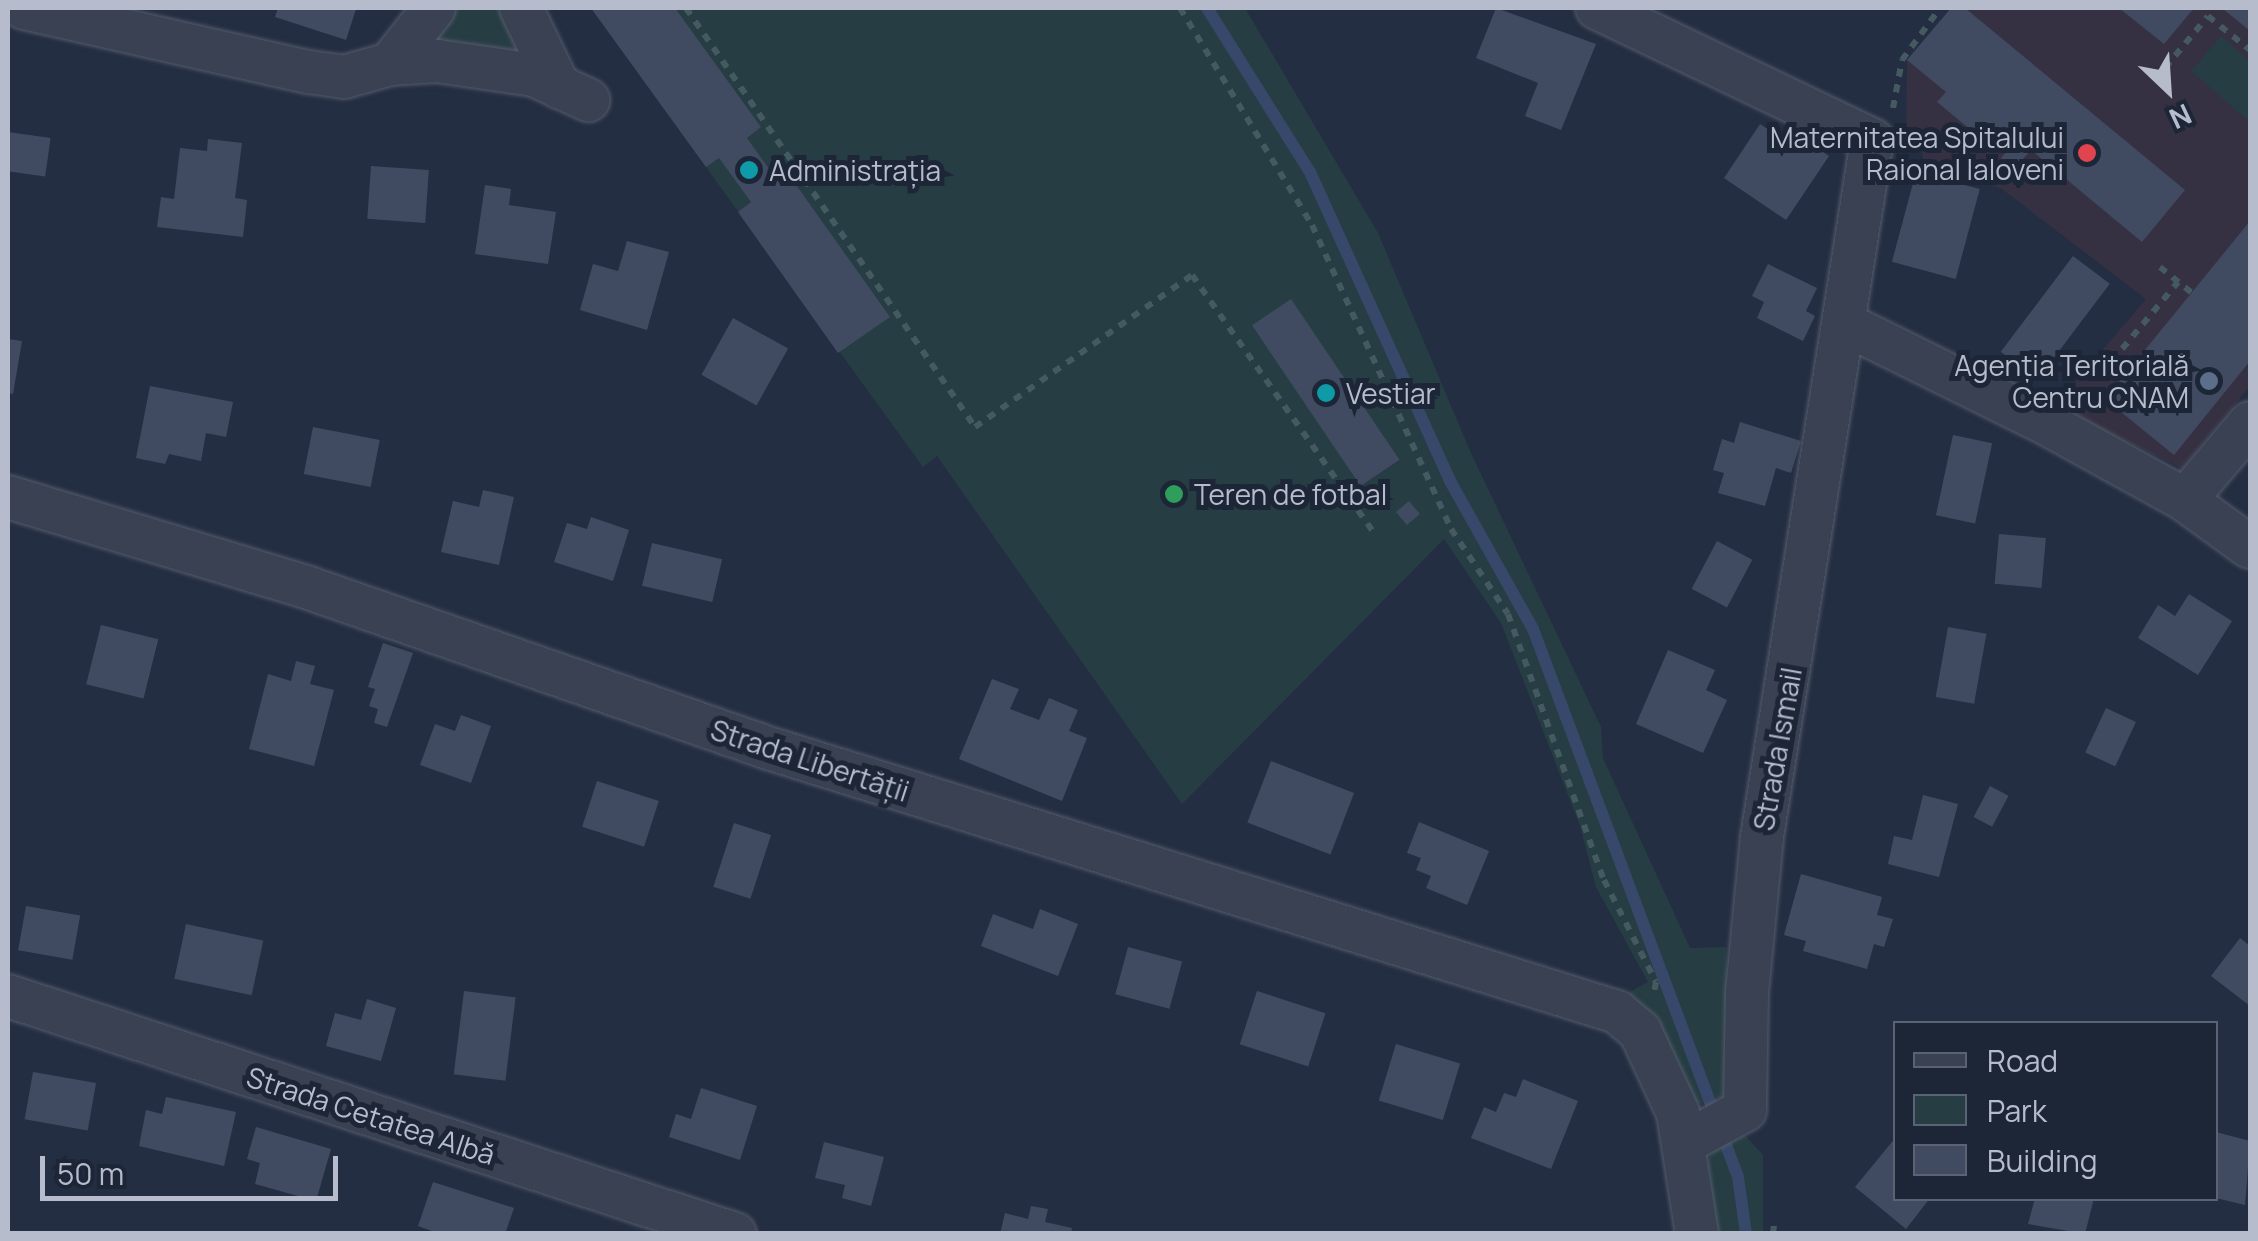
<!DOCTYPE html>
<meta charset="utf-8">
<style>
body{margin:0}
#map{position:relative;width:2258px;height:1241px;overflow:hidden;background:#242e42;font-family:Manrope,sans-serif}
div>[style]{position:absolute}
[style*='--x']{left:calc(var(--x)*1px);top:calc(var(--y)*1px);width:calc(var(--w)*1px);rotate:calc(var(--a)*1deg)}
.medical>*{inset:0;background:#353142}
.green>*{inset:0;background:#263d43}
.stream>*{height:12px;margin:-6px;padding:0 6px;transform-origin:6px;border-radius:6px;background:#37486a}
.building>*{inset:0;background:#404b62;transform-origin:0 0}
.path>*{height:6px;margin-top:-3px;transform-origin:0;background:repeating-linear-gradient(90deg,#455a60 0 8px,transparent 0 16px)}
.roads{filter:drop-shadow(0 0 2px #545c6c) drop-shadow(0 0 2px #545c6c)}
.minor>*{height:42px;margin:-21px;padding:0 21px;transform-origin:21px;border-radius:21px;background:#394152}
.dots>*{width:28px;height:28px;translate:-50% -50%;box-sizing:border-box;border:5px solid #1d2637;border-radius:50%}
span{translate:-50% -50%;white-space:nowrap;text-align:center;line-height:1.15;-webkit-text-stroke:10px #1d2637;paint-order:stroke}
.poi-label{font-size:28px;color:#b6bccc}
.right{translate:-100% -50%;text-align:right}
.left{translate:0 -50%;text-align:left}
.street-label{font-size:28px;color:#b6bccc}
.frame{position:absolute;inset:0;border:10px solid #b6bccc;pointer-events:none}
.legend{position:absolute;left:1893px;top:1021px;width:325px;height:180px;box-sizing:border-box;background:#1d2637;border:2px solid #5a6273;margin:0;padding:12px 18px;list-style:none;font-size:30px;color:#b6bccc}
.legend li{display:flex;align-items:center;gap:20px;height:50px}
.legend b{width:50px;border:2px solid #5a6273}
.north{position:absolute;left:2118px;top:40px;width:100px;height:100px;-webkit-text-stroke:8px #1d2637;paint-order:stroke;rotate:155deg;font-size:28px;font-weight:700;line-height:40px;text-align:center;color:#b6bccc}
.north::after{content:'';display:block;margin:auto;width:35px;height:45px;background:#b6bccc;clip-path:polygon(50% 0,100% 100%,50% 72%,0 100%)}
.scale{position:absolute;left:40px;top:1156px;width:298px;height:45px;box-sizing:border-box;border:5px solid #b6bccc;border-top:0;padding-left:12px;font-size:30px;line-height:35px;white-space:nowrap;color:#b6bccc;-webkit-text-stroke:8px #1d2637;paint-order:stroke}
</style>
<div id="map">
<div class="medical">
<i style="clip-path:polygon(1951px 8px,2250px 8px,2250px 386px,2182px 468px,2054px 407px,2146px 299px,2002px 189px,1923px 163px,1922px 143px,1906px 136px,1907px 60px)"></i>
</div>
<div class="green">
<i style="clip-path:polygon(446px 8px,509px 8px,528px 58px,426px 44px)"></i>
<i style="clip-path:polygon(591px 8px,1245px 8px,1378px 233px,1471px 453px,1601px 727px,1603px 758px,1690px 948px,1726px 947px,1729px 1090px,1716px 1102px,1696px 1104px,1679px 1088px,1628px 993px,1648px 982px,1596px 887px,1580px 826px,1501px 623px,1444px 539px,1182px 804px,937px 456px,923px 467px)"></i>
<i style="clip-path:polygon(2221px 36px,2250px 62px,2250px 122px,2191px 71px)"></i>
<i style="clip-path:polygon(1739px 1129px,1763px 1155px,1763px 1233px,1713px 1233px,1705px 1166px,1715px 1147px)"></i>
</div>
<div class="stream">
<i style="--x:1207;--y:8;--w:194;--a:57.9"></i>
<i style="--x:1310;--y:172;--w:339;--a:65.6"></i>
<i style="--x:1450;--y:481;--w:170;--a:60.7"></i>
<i style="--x:1533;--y:629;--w:585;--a:69.49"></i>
<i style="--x:1738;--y:1177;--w:58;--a:82"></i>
</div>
<div class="building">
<i style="clip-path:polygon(278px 8px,351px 8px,356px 9px,346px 40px,275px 17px)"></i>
<i style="clip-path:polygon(591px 8px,675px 8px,761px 127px,747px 138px,779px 183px,789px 175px,890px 317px,838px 353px,738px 212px,751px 202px,719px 158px,706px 167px)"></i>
<i style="clip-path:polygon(1496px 8px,1596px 44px,1561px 130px,1525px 116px,1538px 83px,1476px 58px)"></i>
<i style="clip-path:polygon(1951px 8px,1965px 8px,2185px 190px,2142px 242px,2031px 150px,2014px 169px,2001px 158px,2013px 144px,1987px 123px,1977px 135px,1937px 102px,1946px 92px,1907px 60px)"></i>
<i style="clip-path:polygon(2119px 8px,2194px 8px,2164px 44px)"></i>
<i style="clip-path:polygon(2222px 8px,2250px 8px,2250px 31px)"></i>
<i style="clip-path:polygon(1760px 124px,1800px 151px,1807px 141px,1829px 156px,1786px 220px,1724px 178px)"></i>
<i style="left:8px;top:132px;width:43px;height:39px;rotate:8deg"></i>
<i style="clip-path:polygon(208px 139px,242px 143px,235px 198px,247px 200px,243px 237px,157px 227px,161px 197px,174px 199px,180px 148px,207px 151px)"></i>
<i style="left:371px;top:166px;width:58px;height:53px;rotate:4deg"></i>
<i style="left:1916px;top:172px;width:66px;height:93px;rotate:15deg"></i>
<i style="clip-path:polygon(485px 185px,511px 189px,509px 205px,556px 212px,548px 264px,475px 254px)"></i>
<i style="clip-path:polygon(2250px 221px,2250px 361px,2174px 455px,2105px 399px)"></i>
<i style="clip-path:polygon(627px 241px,669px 252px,647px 330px,580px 310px,593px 264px,618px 271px)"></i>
<i style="left:2073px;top:256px;width:46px;height:120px;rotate:37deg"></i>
<i style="clip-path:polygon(1768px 264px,1817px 288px,1806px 311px,1815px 316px,1803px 341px,1757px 318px,1764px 302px,1752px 296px)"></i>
<i style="left:1291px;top:299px;width:194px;height:47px;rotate:56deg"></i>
<i style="left:733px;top:318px;width:63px;height:65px;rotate:29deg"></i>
<i style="clip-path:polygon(8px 339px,22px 341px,13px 394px,8px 393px)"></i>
<i style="clip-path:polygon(150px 386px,233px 402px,226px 437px,206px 433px,201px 461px,169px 454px,165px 464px,136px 458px)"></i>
<i style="clip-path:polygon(1740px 422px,1801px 441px,1791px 473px,1776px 468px,1765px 506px,1718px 493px,1724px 473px,1713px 470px,1722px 439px,1734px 443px)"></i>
<i style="left:313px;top:427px;width:68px;height:48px;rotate:11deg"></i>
<i style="left:1953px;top:435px;width:40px;height:82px;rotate:12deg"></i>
<i style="clip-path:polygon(483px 490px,514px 497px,499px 565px,441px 552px,453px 501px,479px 507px)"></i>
<i style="left:1409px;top:501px;width:17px;height:17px;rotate:50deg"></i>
<i style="clip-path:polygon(591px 517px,629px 530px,613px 581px,554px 562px,567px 523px,587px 529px)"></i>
<i style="left:1999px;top:534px;width:47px;height:50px;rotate:5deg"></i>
<i style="left:1717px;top:541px;width:40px;height:54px;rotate:28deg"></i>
<i style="left:652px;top:543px;width:72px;height:44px;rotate:13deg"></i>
<i style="clip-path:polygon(2189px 594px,2232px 621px,2198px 675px,2138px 638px,2158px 605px,2175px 616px)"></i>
<i style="left:101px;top:625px;width:59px;height:61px;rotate:14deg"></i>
<i style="left:1948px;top:627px;width:39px;height:71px;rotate:10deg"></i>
<i style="clip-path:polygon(383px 643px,413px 653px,387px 727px,374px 723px,378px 709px,369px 706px,375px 689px,368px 687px)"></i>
<i style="clip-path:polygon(1668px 650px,1715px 670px,1706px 690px,1727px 700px,1703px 753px,1636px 724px)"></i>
<i style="clip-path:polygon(296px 661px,315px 666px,310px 684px,334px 690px,314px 766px,249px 749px,268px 674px,291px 681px)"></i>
<i style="clip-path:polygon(992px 679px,1019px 689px,1010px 709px,1039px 720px,1049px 698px,1078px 710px,1069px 731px,1087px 738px,1062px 801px,959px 759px)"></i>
<i style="left:2106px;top:708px;width:33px;height:49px;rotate:25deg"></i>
<i style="clip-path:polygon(461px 715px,491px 726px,471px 783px,420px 765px,435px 724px,455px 731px)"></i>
<i style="left:1271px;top:761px;width:89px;height:66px;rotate:21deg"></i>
<i style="left:597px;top:781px;width:65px;height:48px;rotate:18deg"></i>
<i style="left:1990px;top:786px;width:21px;height:35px;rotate:28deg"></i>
<i style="clip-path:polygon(1923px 795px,1958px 804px,1939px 877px,1888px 864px,1894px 836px,1912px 840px)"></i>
<i style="clip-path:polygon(1419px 822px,1489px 851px,1467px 905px,1426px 888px,1431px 876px,1416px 870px,1421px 858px,1407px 853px)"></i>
<i style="left:734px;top:823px;width:39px;height:67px;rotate:18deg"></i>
<i style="clip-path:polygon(1801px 874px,1882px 897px,1877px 915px,1893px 919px,1884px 947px,1874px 944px,1867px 969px,1803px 951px,1806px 941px,1784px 935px)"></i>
<i style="left:26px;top:906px;width:55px;height:45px;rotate:10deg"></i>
<i style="clip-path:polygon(1040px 909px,1078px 924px,1058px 976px,981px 946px,993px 914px,1033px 929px)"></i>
<i style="left:186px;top:924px;width:79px;height:56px;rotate:12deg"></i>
<i style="clip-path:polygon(2240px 938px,2250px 946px,2250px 1006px,2211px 976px)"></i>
<i style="left:1128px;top:947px;width:56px;height:49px;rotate:15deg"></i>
<i style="left:464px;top:991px;width:52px;height:84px;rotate:7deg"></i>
<i style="left:1257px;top:991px;width:72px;height:56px;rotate:18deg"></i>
<i style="clip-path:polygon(367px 999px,396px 1008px,381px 1061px,326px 1046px,335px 1013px,361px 1020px)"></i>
<i style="left:1396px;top:1044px;width:67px;height:59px;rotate:17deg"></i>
<i style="left:33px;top:1072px;width:64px;height:48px;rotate:10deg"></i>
<i style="clip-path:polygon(1523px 1079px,1578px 1101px,1551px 1169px,1471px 1138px,1484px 1107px,1496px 1112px,1504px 1093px,1516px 1097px)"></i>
<i style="clip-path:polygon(701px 1088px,757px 1106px,740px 1160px,669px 1137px,676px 1114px,691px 1119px)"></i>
<i style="clip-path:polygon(166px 1097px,236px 1112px,224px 1166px,139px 1146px,146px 1110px,162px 1114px)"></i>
<i style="clip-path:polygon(256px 1127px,331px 1149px,316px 1201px,255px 1184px,260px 1163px,247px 1159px)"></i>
<i style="clip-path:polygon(2216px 1132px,2250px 1141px,2245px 1205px,2216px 1198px)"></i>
<i style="clip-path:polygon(1896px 1137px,1896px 1198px,1930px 1198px,1906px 1229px,1855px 1187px)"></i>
<i style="clip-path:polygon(824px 1142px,884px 1157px,871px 1206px,842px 1198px,845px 1185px,815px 1178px)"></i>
<i style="clip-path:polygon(433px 1182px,514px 1208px,505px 1234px,440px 1234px,418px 1226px)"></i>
<i style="clip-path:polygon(2035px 1198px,2094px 1198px,2085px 1234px,2028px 1224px)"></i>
<i style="clip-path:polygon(1031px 1206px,1048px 1209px,1045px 1222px,1072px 1228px,1071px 1234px,1000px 1234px,1005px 1213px,1028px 1219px)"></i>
</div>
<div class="path">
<i style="--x:686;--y:8;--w:509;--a:55.4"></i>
<i style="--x:975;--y:427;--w:265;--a:-35"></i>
<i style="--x:1192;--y:275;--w:314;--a:54.8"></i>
<i style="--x:1180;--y:8;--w:254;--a:58.7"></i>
<i style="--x:1312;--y:225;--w:334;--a:65.4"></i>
<i style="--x:1451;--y:529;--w:102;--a:56.2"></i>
<i style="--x:1508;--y:614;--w:283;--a:70.2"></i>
<i style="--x:1604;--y:880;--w:114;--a:63"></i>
<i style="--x:1656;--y:982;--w:10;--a:101"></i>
<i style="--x:2165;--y:68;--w:67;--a:-50.4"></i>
<i style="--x:2208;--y:16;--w:54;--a:39"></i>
<i style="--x:1893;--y:108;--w:49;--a:-79.4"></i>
<i style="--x:1902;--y:60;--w:64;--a:-53.8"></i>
<i style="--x:2160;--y:267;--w:41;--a:39.1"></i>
<i style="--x:2112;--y:361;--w:103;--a:-50.1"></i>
<i style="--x:1773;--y:1234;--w:10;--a:-84"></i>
</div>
<div class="roads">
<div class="minor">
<i style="--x:24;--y:8;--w:292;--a:12.7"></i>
<i style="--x:309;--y:72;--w:35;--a:8"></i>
<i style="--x:344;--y:77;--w:48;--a:-15.8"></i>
<i style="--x:390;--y:64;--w:47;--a:-3.7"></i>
<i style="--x:437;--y:61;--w:98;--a:8.2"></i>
<i style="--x:534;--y:75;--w:60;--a:24.8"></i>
<i style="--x:521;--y:8;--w:88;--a:64.3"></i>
<i style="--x:1597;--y:8;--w:305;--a:25.6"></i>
<i style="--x:1872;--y:140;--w:706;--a:98.97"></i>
<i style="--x:1762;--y:837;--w:156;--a:95.5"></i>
<i style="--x:1747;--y:992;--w:118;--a:91"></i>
<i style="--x:1745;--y:1110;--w:67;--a:151.5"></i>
<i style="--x:390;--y:64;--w:71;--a:-51.8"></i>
<i style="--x:1847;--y:325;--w:230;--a:26.3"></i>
<i style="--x:2053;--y:427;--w:151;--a:28.9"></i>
<i style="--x:2185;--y:500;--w:80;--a:35.9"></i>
<i style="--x:8;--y:497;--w:311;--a:16.8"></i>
<i style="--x:306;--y:587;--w:489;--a:19.2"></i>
<i style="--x:768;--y:748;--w:889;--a:17.27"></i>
<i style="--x:1617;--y:1012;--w:30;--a:40"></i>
<i style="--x:1640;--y:1031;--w:90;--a:65.1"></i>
<i style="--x:1678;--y:1113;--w:122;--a:81.1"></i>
<i style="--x:2185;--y:500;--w:101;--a:-49.8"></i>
<i style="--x:8;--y:996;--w:765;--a:18.13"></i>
</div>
</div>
<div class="dots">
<i style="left:2087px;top:153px;background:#e0444e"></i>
<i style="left:749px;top:170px;background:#0f9aa8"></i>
<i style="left:2209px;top:381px;background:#5c6f8a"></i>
<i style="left:1326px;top:393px;background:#0f9aa8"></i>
<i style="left:1174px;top:494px;background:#2e9e5b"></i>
</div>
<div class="poi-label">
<span class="right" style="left:2064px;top:153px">Maternitatea Spitalului<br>Raional Ialoveni</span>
<span class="left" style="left:769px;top:170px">Administrația</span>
<span class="right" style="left:2189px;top:381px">Agenția Teritorială<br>Centru CNAM</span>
<span class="left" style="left:1346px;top:393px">Vestiar</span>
<span class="left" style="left:1194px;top:494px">Teren de fotbal</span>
</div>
<div class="street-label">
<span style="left:1777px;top:749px;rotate:-80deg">Strada Ismail</span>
<span style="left:810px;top:760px;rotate:18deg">Strada Libertății</span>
<span style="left:371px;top:1115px;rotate:18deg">Strada Cetatea Albă</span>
</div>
<div class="frame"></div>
<ul class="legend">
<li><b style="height:12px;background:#394152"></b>Road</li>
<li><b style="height:28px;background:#263d43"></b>Park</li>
<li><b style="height:28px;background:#404b62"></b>Building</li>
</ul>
<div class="north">N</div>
<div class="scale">50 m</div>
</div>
